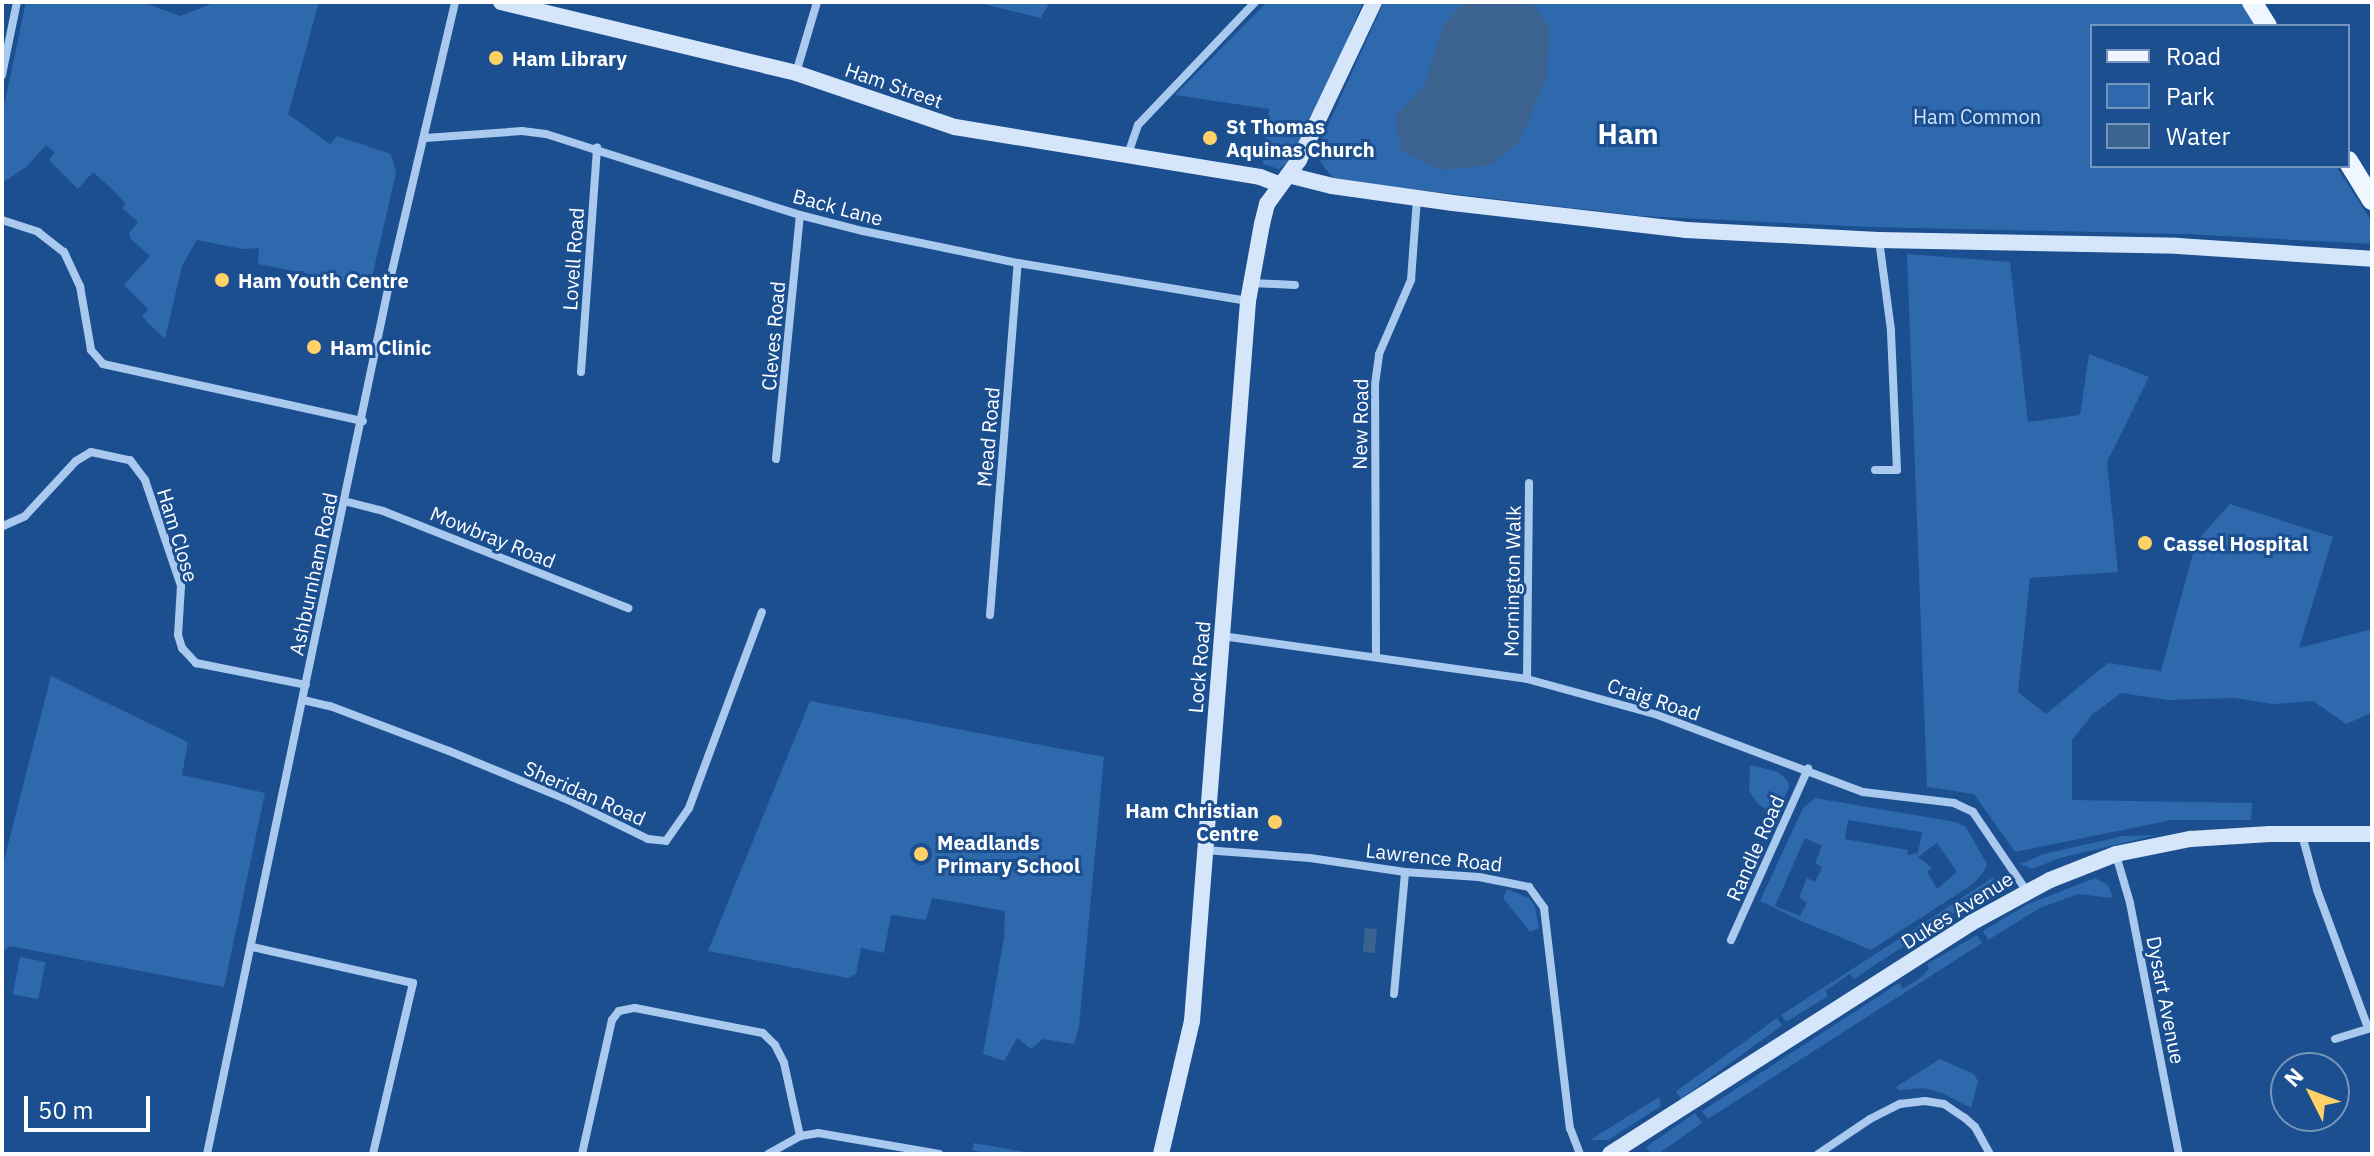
<!DOCTYPE html>
<style>
body{margin:0}
#map{position:relative;width:2374px;height:1156px;overflow:hidden;background:#1b4f8f;font-family:"IBM Plex Sans",sans-serif}
div>[style]{position:absolute}
[style*='--x']{left:calc(var(--x)*1px);top:calc(var(--y)*1px);width:calc(var(--w)*1px);rotate:calc(var(--a)*1deg)}
.green>*{inset:0;background:#2e69ad;transform-origin:0 0}
.water>*{inset:0;background:#3c6290;transform-origin:0 0}
.street>*{height:8px;margin:-4px;padding:0 4px;transform-origin:4px;border-radius:4px;background:#a9c9ee}
.secondary>*{height:16px;margin:-8px;padding:0 8px;transform-origin:8px;border-radius:8px;background:#d6e6fa}
.primary>*{height:20px;margin:-10px;padding:0 10px;transform-origin:10px;border-radius:10px;background:#f0f6ff}
.dots>*{width:22px;height:22px;translate:-50% -50%;box-sizing:border-box;border:4px solid #1b4f8f;border-radius:50%}
span{translate:-50% -50%;white-space:nowrap;text-align:center;line-height:1.15;-webkit-text-stroke:6px #1b4f8f;paint-order:stroke}
.poi-label{font-size:20px;color:#fff;font-weight:700}
.left{translate:0 -50%;text-align:left}
.right{translate:-100% -50%;text-align:right}
.street-label{font-size:20px;color:#fff}
.park-label{font-size:20px;color:#cfe3fa}
.district-label{font-size:28px;color:#fff;font-weight:700}
.frame{position:absolute;inset:0;border:4px solid #fff;pointer-events:none}
.legend{position:absolute;left:2090px;top:24px;width:260px;height:144px;box-sizing:border-box;background:#1b4f8f;border:2px solid #7695bc;margin:0;padding:10px 14px;list-style:none;font-size:24px;color:#fff}
.legend li{display:flex;align-items:center;gap:16px;height:40px}
.legend b{width:40px;border:2px solid #7695bc}
.north{position:absolute;left:2270px;top:1052px;width:80px;height:80px;box-sizing:border-box;background:#1b4f8f;border:2px solid #7695bc;border-radius:50%;rotate:312deg;font-size:22px;font-weight:700;line-height:32px;text-align:center;color:#fff}
.north::after{content:'';display:block;margin:auto;width:28px;height:36px;background:#ffd166;clip-path:polygon(50% 0,100% 100%,50% 72%,0 100%)}
.scale{position:absolute;left:24px;top:1096px;width:126px;height:36px;box-sizing:border-box;border:4px solid #fff;border-top:0;padding-left:10px;font-size:24px;line-height:28px;white-space:nowrap;color:#fff;-webkit-text-stroke:6px #1b4f8f;paint-order:stroke}
</style>
<div id="map">
<div class="green">
<i style="clip-path:polygon(26px 2px,143px 2px,180px 16px,216px 2px,319px 2px,288px 114px,330px 144px,337px 136px,391px 154px,396px 173px,370px 286px,258px 264px,259px 248px,242px 249px,197px 240px,182px 266px,165px 339px,142px 317px,148px 309px,124px 285px,150px 256px,131px 239px,129px 233px,138px 222px,122px 208px,126px 204px,114px 191px,93px 172px,78px 189px,49px 160px,55px 153px,46px 145px,26px 167px,2px 183px,2px 115px)"></i>
<i style="clip-path:polygon(975px 2px,1050px 2px,1041px 18px)"></i>
<i style="clip-path:polygon(1267px 2px,1363px 2px,1317px 110px,1287px 163px,1279px 169px,1263px 164px,1269px 109px,1175px 95px)"></i>
<i style="clip-path:polygon(1384px 2px,2245px 2px,2258px 26px,2092px 26px,2092px 166px,2336px 166px,2372px 222px,2372px 244px,2185px 234px,1869px 227px,1641px 216px,1335px 180px,1321px 163px,1317px 149px)"></i>
<i style="clip-path:polygon(1907px 254px,2010px 262px,2028px 422px,2080px 415px,2089px 354px,2149px 377px,2107px 462px,2118px 572px,2030px 578px,2018px 692px,2046px 714px,2108px 663px,2161px 671px,2196px 542px,2230px 504px,2333px 537px,2299px 648px,2372px 629px,2372px 713px,2346px 724px,2313px 701px,2273px 704px,2234px 698px,2167px 700px,2121px 693px,2092px 715px,2072px 740px,2072px 800px,2252px 803px,2251px 820px,2172px 820px,2015px 852px,1974px 794px,1927px 787px)"></i>
<i style="clip-path:polygon(51px 676px,188px 742px,182px 775px,265px 793px,224px 987px,10px 946px,2px 952px,2px 868px)"></i>
<i style="clip-path:polygon(810px 701px,1104px 757px,1079px 1027px,1074px 1044px,1043px 1039px,1031px 1049px,1017px 1038px,1004px 1061px,983px 1054px,1004px 938px,1005px 911px,932px 898px,926px 920px,891px 915px,884px 953px,861px 948px,856px 974px,848px 978px,708px 951px)"></i>
<i style="clip-path:polygon(1750px 765px,1778px 772px,1788px 781px,1789px 788px,1775px 815px,1758px 804px,1749px 791px)"></i>
<i style="clip-path:polygon(evenodd,1815px 798px,1956px 822px,1966px 827px,1987px 864px,1984px 871px,1973px 884px,1871px 950px,1799px 920px,1760px 901px,1803px 808px,1815px 798px,1848px 820px,1922px 832px,1918px 853px,1907px 855px,1908px 850px,1845px 839px,1848px 820px,1815px 798px,1805px 838px,1822px 846px,1815px 863px,1822px 867px,1815px 882px,1807px 878px,1799px 897px,1807px 903px,1800px 916px,1775px 906px,1805px 838px,1815px 798px,1937px 843px,1957px 872px,1937px 889px,1927px 871px,1932px 868px,1918px 857px,1937px 843px)"></i>
<i style="clip-path:polygon(2157px 835px,2060px 858px,2032px 869px,2020px 864px,2044px 854px,2123px 836px)"></i>
<i style="clip-path:polygon(1994px 877px,1991px 888px,1964px 907px,1960px 899px)"></i>
<i style="clip-path:polygon(2095px 878px,2108px 885px,2113px 898px,2078px 894px,2040px 908px,1988px 940px,1983px 931px,2028px 904px)"></i>
<i style="clip-path:polygon(1507px 889px,1529px 898px,1535px 907px,1539px 928px,1530px 932px,1503px 898px)"></i>
<i style="clip-path:polygon(1953px 904px,1958px 910px,1854px 979px,1850px 974px,1825px 991px,1828px 996px,1786px 1022px,1781px 1015px)"></i>
<i style="clip-path:polygon(1977px 935px,1982px 943px,1708px 1119px,1702px 1111px,1899px 983px,1903px 989px,1921px 977px,1929px 969px,1927px 964px)"></i>
<i style="left:20px;top:957px;width:26px;height:38px;rotate:11deg"></i>
<i style="left:1777px;top:1018px;width:9px;height:125px;rotate:54deg"></i>
<i style="clip-path:polygon(1940px 1059px,1974px 1074px,1978px 1081px,1971px 1108px,1942px 1093px,1924px 1088px,1898px 1090px,1896px 1087px)"></i>
<i style="clip-path:polygon(1659px 1097px,1661px 1106px,1608px 1140px,1590px 1140px)"></i>
<i style="clip-path:polygon(1695px 1113px,1702px 1123px,1658px 1154px,1651px 1154px,1646px 1147px)"></i>
<i style="clip-path:polygon(974px 1143px,1037px 1154px,990px 1154px,972px 1150px)"></i>
</div>
<div class="water">
<i style="clip-path:polygon(1465px 2px,1531px 2px,1550px 27px,1546px 80px,1518px 143px,1490px 165px,1441px 170px,1401px 150px,1395px 117px,1425px 85px,1444px 23px)"></i>
<i style="left:1365px;top:928px;width:12px;height:24px;rotate:5deg"></i>
</div>
<div class="street">
<i style="--x:796;--y:73;--w:74;--a:-73.5"></i>
<i style="--x:2;--y:75;--w:75;--a:-78.4"></i>
<i style="--x:425;--y:138;--w:97;--a:-4.1"></i>
<i style="--x:522;--y:131;--w:24;--a:7"></i>
<i style="--x:546;--y:134;--w:267;--a:17.7"></i>
<i style="--x:800;--y:215;--w:65;--a:14.3"></i>
<i style="--x:863;--y:231;--w:158;--a:11.7"></i>
<i style="--x:1018;--y:263;--w:233;--a:9.4"></i>
<i style="--x:1128;--y:154;--w:31;--a:-71"></i>
<i style="--x:1138;--y:125;--w:170;--a:-46.4"></i>
<i style="--x:2;--y:220;--w:38;--a:18"></i>
<i style="--x:38;--y:232;--w:33;--a:38"></i>
<i style="--x:64;--y:252;--w:38;--a:65"></i>
<i style="--x:80;--y:286;--w:65;--a:80.2"></i>
<i style="--x:91;--y:350;--w:18;--a:49"></i>
<i style="--x:103;--y:364;--w:266;--a:12.4"></i>
<i style="--x:1252;--y:283;--w:43;--a:2.7"></i>
<i style="--x:581;--y:372;--w:225;--a:-85.9"></i>
<i style="--x:776;--y:459;--w:245;--a:-84.4"></i>
<i style="--x:1875;--y:470;--w:22;--a:0"></i>
<i style="--x:1897;--y:470;--w:140;--a:-92.5"></i>
<i style="--x:1891;--y:330;--w:91;--a:-97.6"></i>
<i style="--x:344;--y:501;--w:40;--a:14.4"></i>
<i style="--x:383;--y:511;--w:264;--a:21.6"></i>
<i style="--x:3;--y:526;--w:24;--a:-24"></i>
<i style="--x:25;--y:516;--w:75;--a:-47.2"></i>
<i style="--x:76;--y:461;--w:17;--a:-31"></i>
<i style="--x:91;--y:452;--w:40;--a:12"></i>
<i style="--x:130;--y:460;--w:25;--a:53"></i>
<i style="--x:145;--y:480;--w:112;--a:71.2"></i>
<i style="--x:181;--y:586;--w:49;--a:93.5"></i>
<i style="--x:178;--y:635;--w:14;--a:73"></i>
<i style="--x:182;--y:648;--w:21;--a:47"></i>
<i style="--x:196;--y:663;--w:112;--a:11.3"></i>
<i style="--x:990;--y:615;--w:353;--a:-85.5"></i>
<i style="--x:1222;--y:636;--w:308;--a:8"></i>
<i style="--x:1527;--y:679;--w:133;--a:15.3"></i>
<i style="--x:1655;--y:714;--w:222;--a:20.6"></i>
<i style="--x:1863;--y:792;--w:92;--a:6.9"></i>
<i style="--x:1954;--y:803;--w:21;--a:25"></i>
<i style="--x:1973;--y:812;--w:94;--a:55.8"></i>
<i style="--x:1376;--y:657;--w:273;--a:-90.2"></i>
<i style="--x:1375;--y:384;--w:30;--a:-82"></i>
<i style="--x:1379;--y:354;--w:81;--a:-66.6"></i>
<i style="--x:1411;--y:280;--w:82;--a:-85.8"></i>
<i style="--x:1527;--y:679;--w:196;--a:-89.4"></i>
<i style="--x:303;--y:700;--w:28;--a:13"></i>
<i style="--x:330;--y:706;--w:127;--a:20.7"></i>
<i style="--x:449;--y:751;--w:129;--a:22.4"></i>
<i style="--x:568;--y:800;--w:89;--a:26"></i>
<i style="--x:648;--y:839;--w:18;--a:6"></i>
<i style="--x:666;--y:841;--w:40;--a:-55.1"></i>
<i style="--x:689;--y:808;--w:209;--a:-69.6"></i>
<i style="--x:2302;--y:835;--w:57;--a:74.7"></i>
<i style="--x:2317;--y:890;--w:147;--a:69.7"></i>
<i style="--x:1204;--y:850;--w:106;--a:4.3"></i>
<i style="--x:1310;--y:858;--w:96;--a:8.4"></i>
<i style="--x:1405;--y:872;--w:74;--a:3.9"></i>
<i style="--x:1479;--y:877;--w:51;--a:11.3"></i>
<i style="--x:1529;--y:887;--w:26;--a:54"></i>
<i style="--x:1544;--y:908;--w:222;--a:83.3"></i>
<i style="--x:1570;--y:1128;--w:28;--a:69"></i>
<i style="--x:2116;--y:855;--w:50;--a:73.7"></i>
<i style="--x:2130;--y:903;--w:256;--a:79"></i>
<i style="--x:1731;--y:940;--w:188;--a:-65.8"></i>
<i style="--x:252;--y:947;--w:165;--a:12.6"></i>
<i style="--x:413;--y:983;--w:176;--a:103.2"></i>
<i style="--x:1394;--y:994;--w:122;--a:-84.8"></i>
<i style="--x:2335;--y:1039;--w:39;--a:-17"></i>
<i style="--x:207;--y:1154;--w:889;--a:-78.18"></i>
<i style="--x:389;--y:284;--w:290;--a:-76.8"></i>
<i style="--x:582;--y:1154;--w:137;--a:-77.4"></i>
<i style="--x:612;--y:1020;--w:11;--a:-52"></i>
<i style="--x:619;--y:1011;--w:16;--a:-11"></i>
<i style="--x:635;--y:1008;--w:130;--a:11.1"></i>
<i style="--x:763;--y:1033;--w:17;--a:45"></i>
<i style="--x:775;--y:1045;--w:20;--a:63"></i>
<i style="--x:784;--y:1063;--w:75;--a:77.6"></i>
<i style="--x:768;--y:1154;--w:37;--a:-29"></i>
<i style="--x:800;--y:1136;--w:18;--a:-9"></i>
<i style="--x:818;--y:1133;--w:123;--a:9.8"></i>
<i style="--x:1818;--y:1154;--w:63;--a:-33.9"></i>
<i style="--x:1870;--y:1119;--w:34;--a:-27"></i>
<i style="--x:1900;--y:1104;--w:25;--a:-7"></i>
<i style="--x:1925;--y:1101;--w:19;--a:9"></i>
<i style="--x:1944;--y:1104;--w:25;--a:34"></i>
<i style="--x:1965;--y:1118;--w:13;--a:42"></i>
<i style="--x:1975;--y:1127;--w:31;--a:61"></i>
</div>
<div class="secondary">
<i style="--x:501;--y:2;--w:303;--a:13.5"></i>
<i style="--x:796;--y:73;--w:168;--a:18.8"></i>
<i style="--x:955;--y:127;--w:309;--a:9.3"></i>
<i style="--x:1260;--y:177;--w:19;--a:21"></i>
<i style="--x:1288;--y:175;--w:45;--a:14"></i>
<i style="--x:1332;--y:186;--w:122;--a:8"></i>
<i style="--x:1453;--y:203;--w:235;--a:6.6"></i>
<i style="--x:1686;--y:230;--w:193;--a:3"></i>
<i style="--x:1879;--y:240;--w:299;--a:1.1"></i>
<i style="--x:2178;--y:246;--w:194;--a:3.8"></i>
<i style="--x:1161;--y:1154;--w:137;--a:-76.9"></i>
<i style="--x:1192;--y:1021;--w:722;--a:-85.55"></i>
<i style="--x:1248;--y:301;--w:78;--a:-79.7"></i>
<i style="--x:1262;--y:224;--w:21;--a:-76"></i>
<i style="--x:1267;--y:204;--w:54;--a:-54"></i>
<i style="--x:1299;--y:160;--w:175;--a:-64.6"></i>
<i style="--x:1610;--y:1154;--w:429;--a:-32.6"></i>
<i style="--x:1971;--y:923;--w:90;--a:-28.6"></i>
<i style="--x:2050;--y:880;--w:71;--a:-21.5"></i>
<i style="--x:2116;--y:854;--w:76;--a:-11.5"></i>
<i style="--x:2190;--y:839;--w:80;--a:-3.6"></i>
<i style="--x:2270;--y:834;--w:102;--a:0"></i>
</div>
<div class="primary">
<i style="--x:2252;--y:2;--w:28;--a:58"></i>
<i style="--x:2348;--y:161;--w:46;--a:58.4"></i>
</div>
<div class="dots">
<i style="left:496px;top:58px;background:#ffd166"></i>
<i style="left:1210px;top:138px;background:#ffd166"></i>
<i style="left:222px;top:280px;background:#ffd166"></i>
<i style="left:314px;top:347px;background:#ffd166"></i>
<i style="left:2145px;top:543px;background:#ffd166"></i>
<i style="left:1275px;top:822px;background:#ffd166"></i>
<i style="left:921px;top:854px;background:#ffd166"></i>
</div>
<div class="poi-label">
<span class="left" style="left:512px;top:58px">Ham Library</span>
<span class="left" style="left:1226px;top:138px">St Thomas<br>Aquinas Church</span>
<span class="left" style="left:238px;top:280px">Ham Youth Centre</span>
<span class="left" style="left:330px;top:347px">Ham Clinic</span>
<span class="left" style="left:2163px;top:543px">Cassel Hospital</span>
<span class="right" style="left:1259px;top:822px">Ham Christian<br>Centre</span>
<span class="left" style="left:937px;top:854px">Meadlands<br>Primary School</span>
</div>
<div class="street-label">
<span style="left:894px;top:85px;rotate:19deg">Ham Street</span>
<span style="left:838px;top:207px;rotate:15deg">Back Lane</span>
<span style="left:573px;top:259px;rotate:-86deg">Lovell Road</span>
<span style="left:773px;top:336px;rotate:-85deg">Cleves Road</span>
<span style="left:1360px;top:424px;rotate:-89deg">New Road</span>
<span style="left:988px;top:437px;rotate:-85deg">Mead Road</span>
<span style="left:178px;top:535px;rotate:73deg">Ham Close</span>
<span style="left:493px;top:537px;rotate:22deg">Mowbray Road</span>
<span style="left:313px;top:574px;rotate:-78deg">Ashburnham Road</span>
<span style="left:1512px;top:581px;rotate:-89deg">Mornington Walk</span>
<span style="left:1199px;top:667px;rotate:-85deg">Lock Road</span>
<span style="left:1654px;top:699px;rotate:18deg">Craig Road</span>
<span style="left:585px;top:793px;rotate:24deg">Sheridan Road</span>
<span style="left:1755px;top:848px;rotate:-66deg">Randle Road</span>
<span style="left:1434px;top:857px;rotate:6deg">Lawrence Road</span>
<span style="left:1957px;top:910px;rotate:-32deg">Dukes Avenue</span>
<span style="left:2166px;top:1000px;rotate:79deg">Dysart Avenue</span>
</div>
<div class="park-label">
<span style="left:1977px;top:116px">Ham Common</span>
</div>
<div class="district-label">
<span style="left:1628px;top:134px">Ham</span>
</div>
<div class="frame"></div>
<ul class="legend">
<li><b style="height:10px;background:#f0f6ff"></b>Road</li>
<li><b style="height:22px;background:#2e69ad"></b>Park</li>
<li><b style="height:22px;background:#3c6290"></b>Water</li>
</ul>
<div class="north">N</div>
<div class="scale">50 m</div>
</div>
